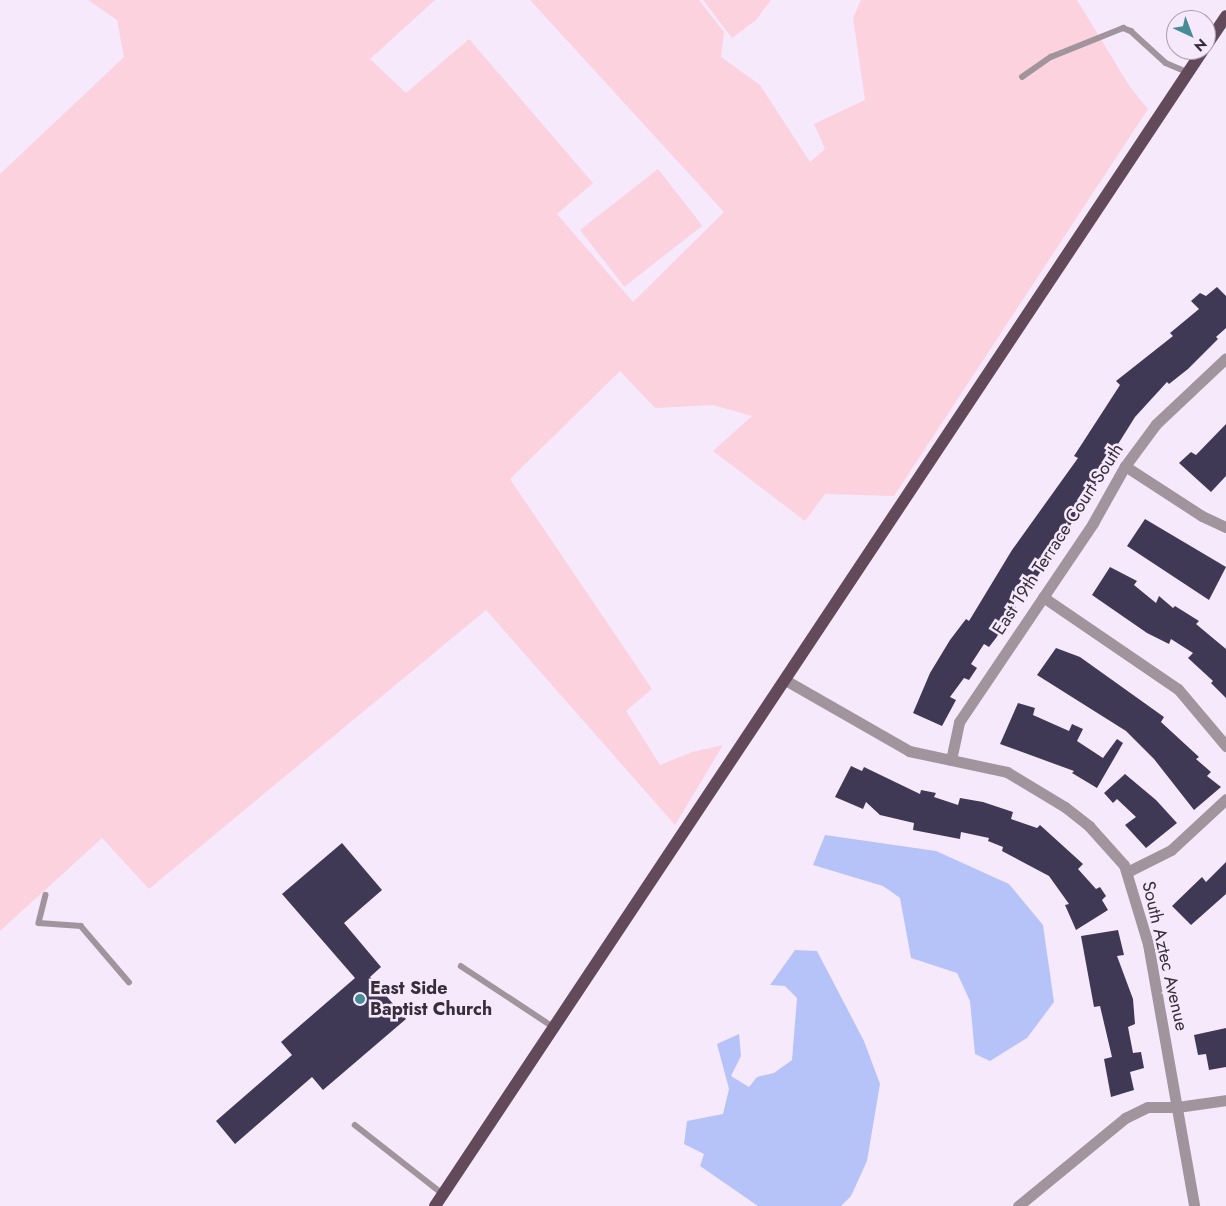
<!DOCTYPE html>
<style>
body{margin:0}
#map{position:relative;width:1226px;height:1206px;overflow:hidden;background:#f7e9fc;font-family:Jost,sans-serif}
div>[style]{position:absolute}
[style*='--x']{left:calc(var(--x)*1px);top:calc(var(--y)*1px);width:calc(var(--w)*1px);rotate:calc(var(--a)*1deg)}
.green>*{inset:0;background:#fbd2dd;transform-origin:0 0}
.water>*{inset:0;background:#b6c3f8}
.building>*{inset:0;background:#403956}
.lane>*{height:5.5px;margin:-2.75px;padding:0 2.75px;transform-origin:2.75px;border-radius:2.75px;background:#a2949d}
.street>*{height:11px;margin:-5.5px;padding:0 5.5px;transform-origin:5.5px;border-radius:5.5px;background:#a2949d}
.primary>*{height:12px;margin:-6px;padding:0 6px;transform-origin:6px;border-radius:6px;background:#624a5b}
.dots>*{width:14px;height:14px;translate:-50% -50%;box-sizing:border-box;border:2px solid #f7e9fc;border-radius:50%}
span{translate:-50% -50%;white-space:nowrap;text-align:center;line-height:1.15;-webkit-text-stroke:5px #f7e9fc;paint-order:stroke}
.street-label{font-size:18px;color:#372e3a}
.poi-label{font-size:18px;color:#372e3a;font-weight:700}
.left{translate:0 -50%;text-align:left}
.north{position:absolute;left:1166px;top:10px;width:50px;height:50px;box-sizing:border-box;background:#f7e9fc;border:1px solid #aa9eae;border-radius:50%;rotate:137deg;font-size:14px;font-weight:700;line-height:20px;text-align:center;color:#372e3a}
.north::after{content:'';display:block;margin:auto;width:18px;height:22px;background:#468c97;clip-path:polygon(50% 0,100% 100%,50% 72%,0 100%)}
</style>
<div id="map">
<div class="green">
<i style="clip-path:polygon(88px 0,435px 0,370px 59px,406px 93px,469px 39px,593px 183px,557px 214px,633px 302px,724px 212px,530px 0,699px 0,724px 32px,721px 57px,760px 85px,810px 162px,825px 149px,814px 124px,865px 100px,853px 18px,861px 0,1077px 0,1130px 87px,1148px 109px,894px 496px,825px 494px,805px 521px,713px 451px,752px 416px,713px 405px,655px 408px,620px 371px,510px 479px,652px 689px,626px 711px,660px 765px,692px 752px,723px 745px,675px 825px,486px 610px,149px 889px,102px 838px,0 931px,0 174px,124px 57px,117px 20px)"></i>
<i style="clip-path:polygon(703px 0,771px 0,756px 20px,732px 38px)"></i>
<i style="left:658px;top:169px;width:72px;height:99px;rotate:52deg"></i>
</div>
<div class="water">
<i style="clip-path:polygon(825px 835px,936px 851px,1009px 884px,1043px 925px,1054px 1002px,1027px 1038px,990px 1061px,975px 1054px,970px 1001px,957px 973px,911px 958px,900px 898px,883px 886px,813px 865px)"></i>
<i style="clip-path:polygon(795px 950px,817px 951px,864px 1041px,880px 1084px,867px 1161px,851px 1196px,841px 1206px,758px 1206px,700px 1166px,704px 1154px,684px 1144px,687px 1121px,723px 1114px,729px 1089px,717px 1044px,739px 1034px,741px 1056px,731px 1076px,749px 1087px,757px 1077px,774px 1073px,792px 1060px,797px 998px,785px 986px,770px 985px)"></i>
</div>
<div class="building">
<i style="clip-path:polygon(1217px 287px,1226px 296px,1226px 328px,1216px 337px,1218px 339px,1188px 369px,1169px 384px,1167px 382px,1135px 417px,1115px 449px,1118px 451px,1030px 588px,1025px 586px,1013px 605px,1016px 607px,996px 638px,989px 647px,984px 644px,971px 664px,977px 668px,969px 680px,964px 678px,950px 697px,956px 700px,942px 726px,913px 713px,930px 673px,950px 640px,966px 619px,969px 621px,1012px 550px,1078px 458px,1074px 456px,1120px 385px,1116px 381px,1173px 336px,1170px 333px,1199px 309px,1191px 301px,1200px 293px,1206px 296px)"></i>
<i style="clip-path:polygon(1226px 424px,1226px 476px,1211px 492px,1179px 463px,1191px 452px,1196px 455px)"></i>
<i style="clip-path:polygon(1145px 519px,1226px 567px,1209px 600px,1127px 546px)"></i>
<i style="clip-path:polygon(1110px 567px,1137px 581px,1134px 585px,1156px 603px,1159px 596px,1173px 608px,1175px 606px,1199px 621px,1196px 624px,1226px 649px,1226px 698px,1211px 683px,1213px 681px,1188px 658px,1193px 653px,1171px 639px,1169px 644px,1147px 633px,1092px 595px)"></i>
<i style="clip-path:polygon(1056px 648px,1080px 657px,1164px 717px,1161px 722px,1199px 757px,1196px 759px,1211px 772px,1207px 776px,1221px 787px,1194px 810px,1154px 759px,1126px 731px,1037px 675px)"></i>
<i style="clip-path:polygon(1018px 703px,1035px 708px,1033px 715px,1069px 731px,1072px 724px,1083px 729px,1077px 741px,1103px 758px,1117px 739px,1123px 743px,1097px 788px,1072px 773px,1074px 771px,1000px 744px)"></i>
<i style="clip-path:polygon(851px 766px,862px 771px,864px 767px,920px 794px,921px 790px,936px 793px,934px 797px,958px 805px,960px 798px,983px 802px,1013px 812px,1011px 819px,1037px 828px,1040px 825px,1083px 864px,1078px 869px,1096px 889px,1100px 887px,1106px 896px,1102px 900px,1108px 910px,1076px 930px,1065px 905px,1069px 904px,1049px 876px,1002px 851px,1003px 847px,988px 841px,989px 838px,961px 832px,960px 839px,913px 830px,914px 823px,880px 815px,866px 802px,863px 809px,835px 797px)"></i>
<i style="clip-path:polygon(1125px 774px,1156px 800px,1177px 823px,1146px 848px,1125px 825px,1136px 817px,1117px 799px,1113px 803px,1104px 793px)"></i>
<i style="clip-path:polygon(342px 843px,382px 890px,344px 923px,381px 967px,370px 977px,406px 1019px,323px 1090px,312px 1077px,235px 1144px,216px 1121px,292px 1055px,281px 1042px,355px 978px,282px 894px)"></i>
<i style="clip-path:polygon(1226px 862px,1226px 894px,1191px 925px,1172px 906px,1202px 877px,1206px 882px)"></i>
<i style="clip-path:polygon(1118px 930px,1124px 955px,1117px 956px,1133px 999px,1135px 1024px,1128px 1027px,1133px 1053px,1141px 1052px,1144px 1068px,1130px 1072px,1134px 1090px,1111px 1097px,1104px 1059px,1112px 1057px,1100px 1006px,1094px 1007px,1081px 936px)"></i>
<i style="clip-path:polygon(1226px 1028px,1226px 1067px,1209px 1070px,1206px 1054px,1198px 1055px,1194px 1035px)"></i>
</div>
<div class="lane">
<i style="--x:1022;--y:77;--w:35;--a:-35"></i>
<i style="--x:1051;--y:57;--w:78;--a:-21.9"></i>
<i style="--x:1123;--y:28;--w:9;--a:21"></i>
<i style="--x:1131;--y:31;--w:47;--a:42.4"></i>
<i style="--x:1166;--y:63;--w:25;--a:23"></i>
<i style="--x:46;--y:895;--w:29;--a:104"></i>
<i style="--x:39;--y:923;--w:42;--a:4.1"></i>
<i style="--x:81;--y:926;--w:74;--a:49.4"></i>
<i style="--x:461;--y:966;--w:113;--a:33.4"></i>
<i style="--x:355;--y:1125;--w:112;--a:38.1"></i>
</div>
<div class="street">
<i style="--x:1125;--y:466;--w:92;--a:33"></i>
<i style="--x:1202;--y:516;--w:26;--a:25"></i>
<i style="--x:1043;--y:597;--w:163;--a:34.3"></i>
<i style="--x:1178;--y:689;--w:75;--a:49.9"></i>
<i style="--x:787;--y:681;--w:141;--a:29.8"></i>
<i style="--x:909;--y:751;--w:100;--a:12.1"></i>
<i style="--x:1007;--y:772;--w:68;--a:31.1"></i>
<i style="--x:1065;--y:807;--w:31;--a:38"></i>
<i style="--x:1089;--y:826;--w:52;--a:48.1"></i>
<i style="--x:1124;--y:865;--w:83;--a:73.1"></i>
<i style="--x:1148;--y:944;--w:266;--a:80"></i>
<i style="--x:951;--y:760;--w:39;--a:-78"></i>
<i style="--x:959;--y:722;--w:240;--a:-56"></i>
<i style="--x:1093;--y:523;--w:65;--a:-60.7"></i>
<i style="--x:1125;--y:466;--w:52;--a:-53.6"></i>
<i style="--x:1156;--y:424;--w:96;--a:-43.3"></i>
<i style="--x:1127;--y:872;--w:49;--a:-26.6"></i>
<i style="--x:1171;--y:850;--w:75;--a:-42.8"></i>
<i style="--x:1018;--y:1206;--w:139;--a:-39.4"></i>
<i style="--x:1125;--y:1118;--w:25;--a:-26"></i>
<i style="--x:1148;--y:1107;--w:29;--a:0"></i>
<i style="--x:1177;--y:1107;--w:49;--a:-8.1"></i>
</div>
<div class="primary">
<i style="--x:1206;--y:46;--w:36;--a:-56"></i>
<i style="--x:435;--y:1206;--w:1388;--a:-56.4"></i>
</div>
<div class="dots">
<i style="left:360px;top:999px;background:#468c97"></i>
</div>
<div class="street-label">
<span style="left:1058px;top:539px;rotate:-57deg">East 19th Terrace Court South</span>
<span style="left:1165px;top:956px;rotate:77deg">South Aztec Avenue</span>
</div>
<div class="poi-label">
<span class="left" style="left:370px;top:999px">East Side<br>Baptist Church</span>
</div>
<div class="north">N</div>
</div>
